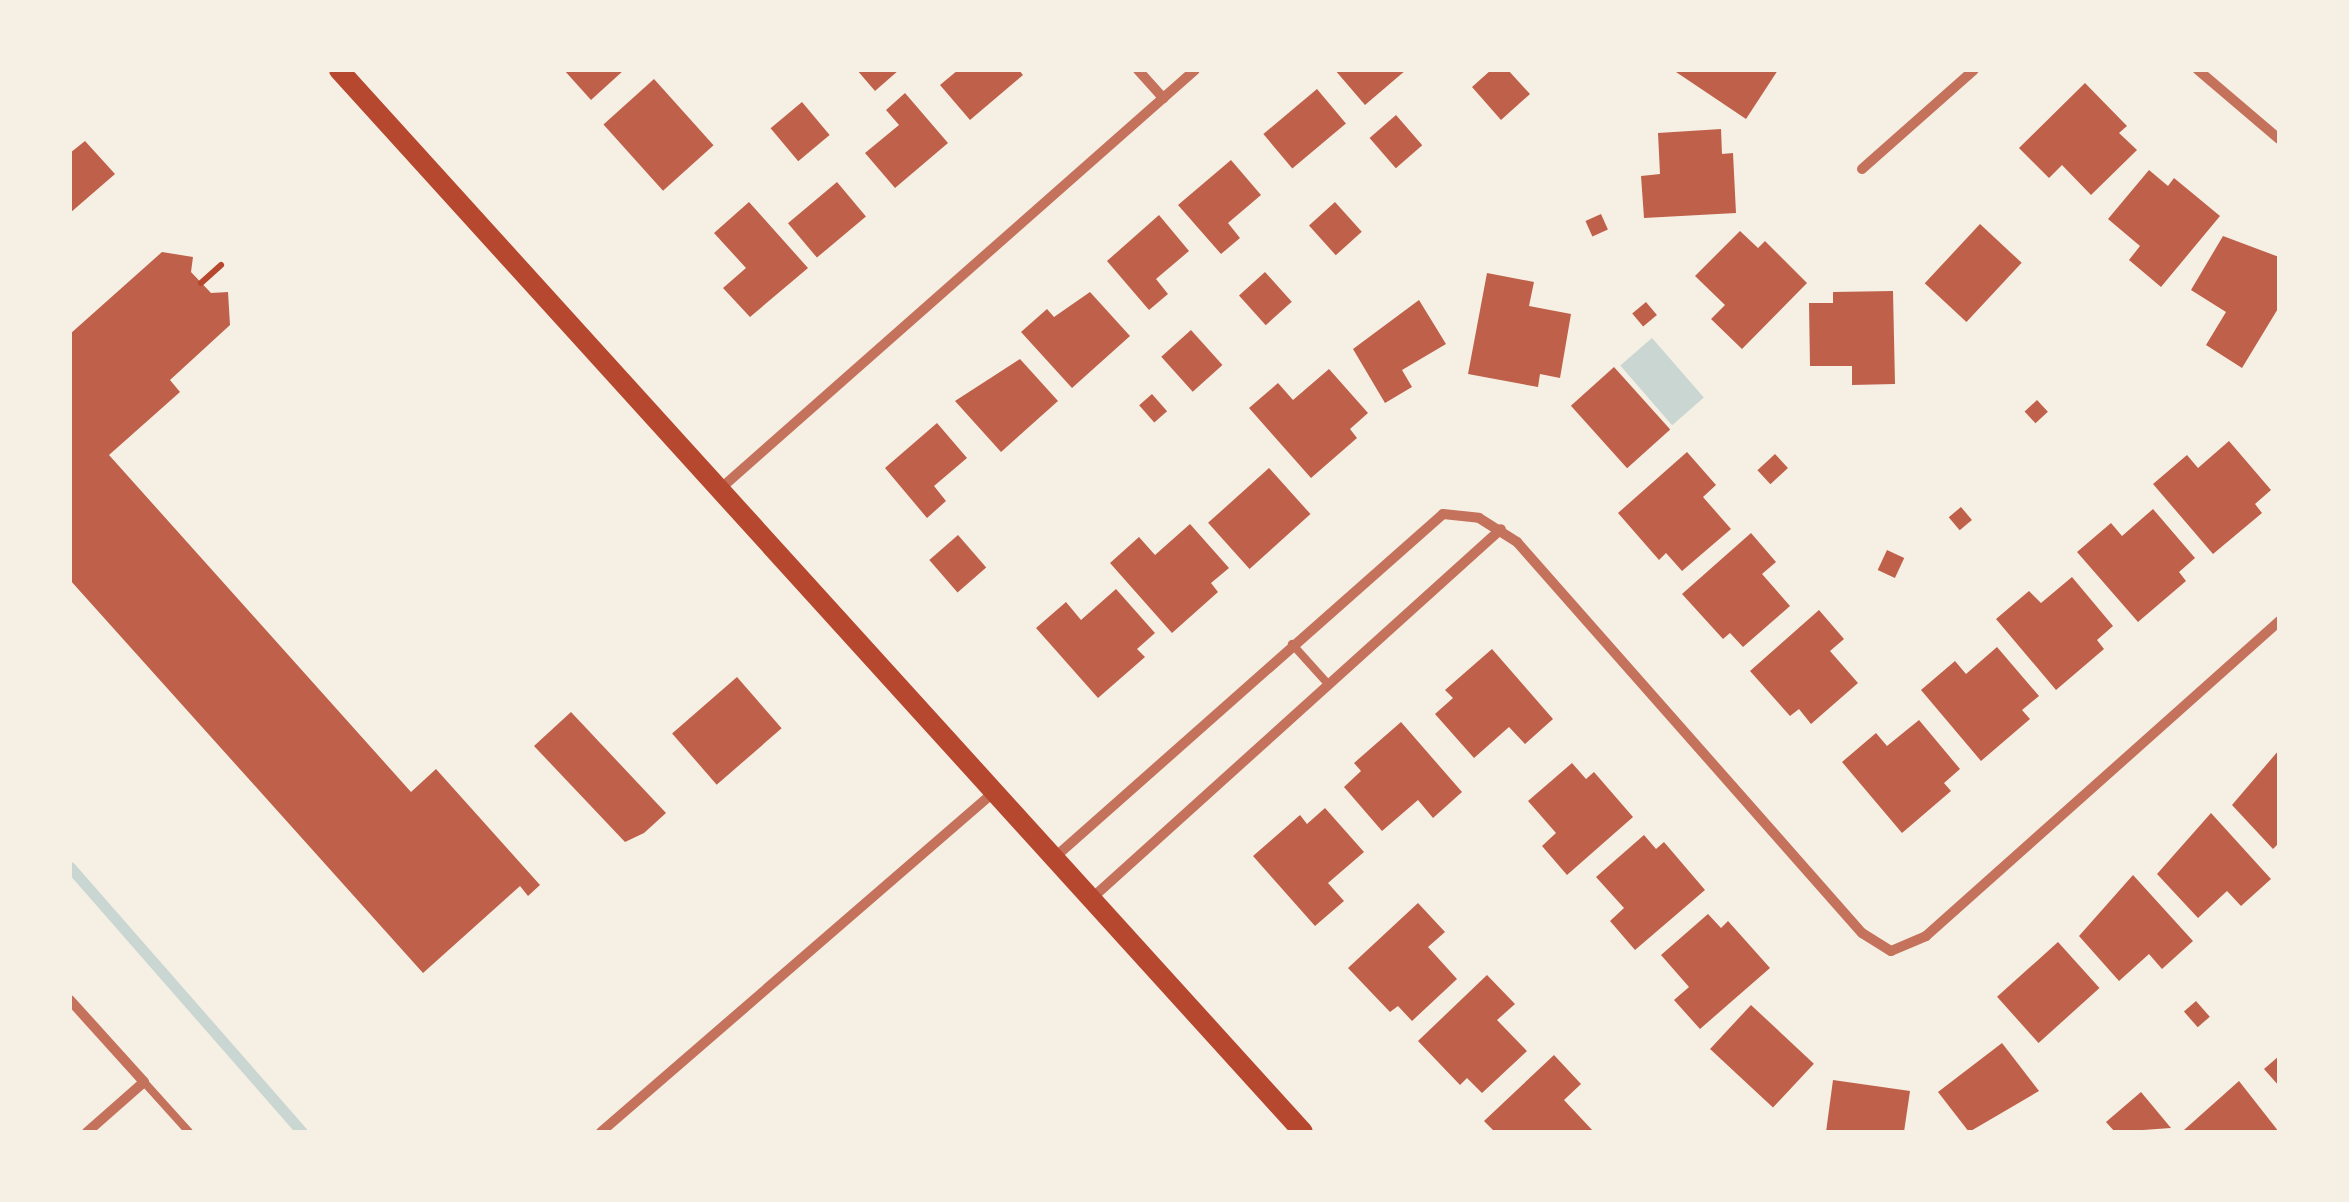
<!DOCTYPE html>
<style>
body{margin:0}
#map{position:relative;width:2349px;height:1202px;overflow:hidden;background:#f6efe4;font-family:"Roboto Condensed",sans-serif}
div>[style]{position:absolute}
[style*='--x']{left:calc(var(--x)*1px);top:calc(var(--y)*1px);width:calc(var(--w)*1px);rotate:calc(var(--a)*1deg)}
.water>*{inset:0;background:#c9d6d2;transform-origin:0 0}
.stream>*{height:11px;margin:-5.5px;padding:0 5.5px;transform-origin:5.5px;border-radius:5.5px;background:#c9d6d2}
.building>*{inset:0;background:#bf614a;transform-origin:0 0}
.path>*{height:6px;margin:-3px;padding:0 3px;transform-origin:3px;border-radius:3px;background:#b5482f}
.service>*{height:8px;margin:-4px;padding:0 4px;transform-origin:4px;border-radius:4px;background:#c5725c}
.minor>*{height:10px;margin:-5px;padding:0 5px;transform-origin:5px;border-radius:5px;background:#c5725c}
.secondary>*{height:20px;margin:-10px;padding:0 10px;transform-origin:10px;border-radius:10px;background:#b5482f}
span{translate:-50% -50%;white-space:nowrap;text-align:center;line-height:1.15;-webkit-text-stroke:8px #f6efe4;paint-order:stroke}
.frame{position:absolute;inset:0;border:72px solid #f6efe4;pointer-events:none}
</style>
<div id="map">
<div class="water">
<i style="left:1652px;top:338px;width:79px;height:42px;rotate:49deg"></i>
</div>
<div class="stream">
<i style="--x:70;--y:867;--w:352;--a:48.8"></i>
</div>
<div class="building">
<i style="clip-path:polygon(564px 70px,624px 70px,591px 100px)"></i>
<i style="clip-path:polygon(857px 70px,899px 70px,875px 91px)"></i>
<i style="clip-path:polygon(958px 70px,1019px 70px,1023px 75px,970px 120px,940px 85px)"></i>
<i style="clip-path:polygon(1335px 70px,1406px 70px,1365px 105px)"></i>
<i style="clip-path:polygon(1491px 70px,1508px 70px,1530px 94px,1501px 120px,1472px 87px)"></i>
<i style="clip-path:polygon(1673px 70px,1778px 70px,1746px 119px)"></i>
<i style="left:654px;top:79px;width:89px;height:68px;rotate:48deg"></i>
<i style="clip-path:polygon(2085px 83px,2127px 126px,2119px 133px,2137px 150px,2091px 195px,2062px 165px,2049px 178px,2019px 148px)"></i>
<i style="left:1317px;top:89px;width:45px;height:70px;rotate:50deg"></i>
<i style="clip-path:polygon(905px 93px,948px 143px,895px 188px,865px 153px,899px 125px,886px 110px)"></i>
<i style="left:802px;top:102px;width:43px;height:41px;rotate:50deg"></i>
<i style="left:1396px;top:115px;width:40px;height:35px;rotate:49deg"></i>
<i style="clip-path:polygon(1721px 129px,1722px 154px,1733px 153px,1736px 213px,1644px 218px,1641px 176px,1660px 174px,1658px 133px)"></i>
<i style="clip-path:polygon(85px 141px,115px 174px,70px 213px,70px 153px)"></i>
<i style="clip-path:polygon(1231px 160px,1261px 195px,1228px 223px,1240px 238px,1221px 254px,1178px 205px)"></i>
<i style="clip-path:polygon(2149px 170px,2168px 186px,2174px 178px,2220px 216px,2161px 287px,2129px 260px,2140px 246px,2108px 219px)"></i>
<i style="left:837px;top:182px;width:45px;height:64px;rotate:50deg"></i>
<i style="clip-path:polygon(749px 202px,808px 268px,750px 317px,723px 288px,746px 268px,714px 233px)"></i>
<i style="left:1335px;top:202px;width:40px;height:35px;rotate:48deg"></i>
<i style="left:1601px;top:214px;width:17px;height:17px;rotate:66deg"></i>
<i style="clip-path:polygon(1159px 215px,1189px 251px,1156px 279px,1168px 294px,1149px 310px,1107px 261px)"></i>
<i style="left:1980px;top:224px;width:57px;height:81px;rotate:43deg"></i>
<i style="clip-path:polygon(1740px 231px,1758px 248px,1765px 241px,1807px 283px,1742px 349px,1711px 319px,1725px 305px,1695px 276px)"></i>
<i style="clip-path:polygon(2223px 236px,2279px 257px,2279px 307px,2242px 368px,2206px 345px,2226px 312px,2191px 290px)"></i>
<i style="clip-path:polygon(162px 252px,193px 257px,191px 272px,211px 293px,228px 292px,230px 325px,170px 380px,180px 392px,109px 455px,411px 792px,436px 769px,540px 885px,528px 896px,520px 886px,423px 973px,70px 580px,70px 334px)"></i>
<i style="left:1265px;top:272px;width:40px;height:35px;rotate:48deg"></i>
<i style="clip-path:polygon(1487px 273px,1534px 282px,1529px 306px,1571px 314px,1560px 378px,1540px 374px,1538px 387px,1468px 374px)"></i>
<i style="clip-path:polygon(1893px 291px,1895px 384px,1852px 385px,1852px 366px,1810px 366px,1809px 303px,1833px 303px,1833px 292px)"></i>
<i style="clip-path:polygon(1090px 292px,1130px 336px,1072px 388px,1021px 332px,1047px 309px,1054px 317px)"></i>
<i style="clip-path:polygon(1419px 300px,1446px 344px,1402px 370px,1412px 387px,1385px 403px,1353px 349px)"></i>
<i style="left:1646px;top:302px;width:17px;height:18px;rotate:50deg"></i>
<i style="left:1191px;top:330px;width:47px;height:40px;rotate:48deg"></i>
<i style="clip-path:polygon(1020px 359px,1058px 401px,1001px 452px,955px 401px)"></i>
<i style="left:1614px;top:367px;width:84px;height:58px;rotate:48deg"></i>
<i style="clip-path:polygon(1329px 369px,1368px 413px,1350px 429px,1357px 438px,1311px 478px,1249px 408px,1278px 383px,1293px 400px)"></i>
<i style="left:1152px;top:394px;width:23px;height:17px;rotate:49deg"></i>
<i style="left:2037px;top:400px;width:16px;height:17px;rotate:47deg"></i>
<i style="clip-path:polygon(937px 423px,967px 458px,934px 486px,946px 501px,927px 518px,885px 468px)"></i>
<i style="clip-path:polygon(2229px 441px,2271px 490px,2255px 504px,2262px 513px,2213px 554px,2153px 484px,2187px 455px,2198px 468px)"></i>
<i style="clip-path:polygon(1687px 452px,1716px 485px,1703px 497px,1731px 529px,1682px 571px,1666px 553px,1659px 560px,1618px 513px)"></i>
<i style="left:1775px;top:454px;width:19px;height:24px;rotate:47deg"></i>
<i style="left:1269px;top:468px;width:62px;height:82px;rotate:48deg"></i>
<i style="left:1961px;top:507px;width:17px;height:16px;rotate:50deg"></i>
<i style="clip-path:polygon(2153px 509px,2195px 558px,2179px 572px,2186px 581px,2138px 622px,2077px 552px,2111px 523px,2122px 536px)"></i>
<i style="clip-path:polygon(1190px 524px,1229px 568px,1211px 583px,1218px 592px,1172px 633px,1110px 563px,1139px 537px,1155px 555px)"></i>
<i style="clip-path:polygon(1751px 533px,1776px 562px,1762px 574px,1790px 606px,1743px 647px,1730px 633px,1723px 639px,1682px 594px)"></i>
<i style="left:958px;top:535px;width:43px;height:38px;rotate:49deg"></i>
<i style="left:1887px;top:550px;width:19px;height:22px;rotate:25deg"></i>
<i style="clip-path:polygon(2072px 577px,2113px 626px,2097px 640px,2104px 649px,2056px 690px,1996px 619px,2029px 591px,2041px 603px)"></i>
<i style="clip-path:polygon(1116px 589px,1155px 633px,1137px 649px,1145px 657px,1098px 698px,1036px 628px,1066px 602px,1081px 620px)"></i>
<i style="clip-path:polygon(1819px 610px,1844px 639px,1830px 651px,1858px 683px,1811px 724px,1799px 709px,1790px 716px,1750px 671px)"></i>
<i style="clip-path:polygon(1997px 647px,2039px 696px,2022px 710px,2030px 719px,1981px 761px,1921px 690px,1955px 661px,1966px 674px)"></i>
<i style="clip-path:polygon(1492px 649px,1553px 719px,1525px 744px,1509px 727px,1474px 758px,1435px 714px,1453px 698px,1445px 690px)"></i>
<i style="left:737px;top:677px;width:68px;height:86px;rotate:49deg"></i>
<i style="clip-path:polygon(571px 712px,666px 813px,644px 833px,625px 842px,534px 746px)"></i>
<i style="clip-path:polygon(1919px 720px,1960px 769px,1944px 783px,1951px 791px,1902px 833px,1842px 762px,1876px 733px,1887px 746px)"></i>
<i style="clip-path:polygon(1401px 722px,1462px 792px,1433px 818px,1418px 800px,1382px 831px,1344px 787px,1361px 771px,1354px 763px)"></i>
<i style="clip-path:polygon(2279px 750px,2279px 843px,2273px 849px,2232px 805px)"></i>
<i style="clip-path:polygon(1572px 763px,1586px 779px,1594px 772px,1633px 817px,1567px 875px,1542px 846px,1556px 833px,1528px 801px)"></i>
<i style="clip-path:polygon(1325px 808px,1364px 852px,1328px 883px,1344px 901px,1315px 926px,1253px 856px,1300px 815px,1307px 824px)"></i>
<i style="clip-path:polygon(2211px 813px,2271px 879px,2241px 906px,2227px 891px,2198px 918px,2157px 874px)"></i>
<i style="clip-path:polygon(1644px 835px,1656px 849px,1664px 842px,1705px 890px,1635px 950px,1610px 921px,1624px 908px,1596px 877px)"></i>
<i style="clip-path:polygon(2133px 875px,2193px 941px,2162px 969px,2149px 954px,2119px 981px,2079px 936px)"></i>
<i style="clip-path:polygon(1418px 903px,1445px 932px,1428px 947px,1457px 979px,1412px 1021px,1398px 1006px,1390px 1012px,1348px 968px)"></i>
<i style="clip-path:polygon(1708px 914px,1721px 928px,1728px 921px,1770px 968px,1700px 1029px,1674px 1000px,1689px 987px,1661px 955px)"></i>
<i style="left:2058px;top:942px;width:62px;height:82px;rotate:48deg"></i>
<i style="clip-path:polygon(1487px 975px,1515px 1004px,1497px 1020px,1527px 1051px,1482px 1093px,1467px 1078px,1460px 1085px,1418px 1041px)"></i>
<i style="left:2196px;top:1001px;width:21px;height:16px;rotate:49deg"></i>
<i style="left:1751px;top:1005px;width:86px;height:60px;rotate:43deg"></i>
<i style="clip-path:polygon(2002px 1043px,2039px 1091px,1969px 1132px,1938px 1092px)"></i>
<i style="clip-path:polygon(1554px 1055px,1581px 1084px,1564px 1100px,1594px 1132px,1495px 1132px,1484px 1121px)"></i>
<i style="clip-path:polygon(2279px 1056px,2279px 1086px,2264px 1069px)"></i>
<i style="clip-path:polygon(1833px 1080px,1910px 1091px,1904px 1132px,1826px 1132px)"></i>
<i style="clip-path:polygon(2239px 1081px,2279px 1132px,2186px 1132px,2184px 1130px)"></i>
<i style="clip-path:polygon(2141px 1092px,2171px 1128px,2115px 1132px,2106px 1122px)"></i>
</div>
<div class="path">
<i style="--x:201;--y:283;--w:27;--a:-42"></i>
</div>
<div class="service">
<i style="--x:1292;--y:644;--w:55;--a:47.9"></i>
<i style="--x:144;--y:1082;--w:67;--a:48"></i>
</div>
<div class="minor">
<i style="--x:1138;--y:70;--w:38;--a:48"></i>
<i style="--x:2198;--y:70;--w:106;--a:40.4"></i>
<i style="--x:1862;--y:169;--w:149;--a:-41.5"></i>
<i style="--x:720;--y:489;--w:633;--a:-41.42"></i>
<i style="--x:1054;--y:858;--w:519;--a:-41.49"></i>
<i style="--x:1443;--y:514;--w:36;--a:6"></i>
<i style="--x:1479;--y:518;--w:45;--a:32.3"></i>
<i style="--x:1517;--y:542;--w:521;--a:48.58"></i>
<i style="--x:1862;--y:933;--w:34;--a:32"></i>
<i style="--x:1891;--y:951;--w:38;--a:-23"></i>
<i style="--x:1926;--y:936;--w:473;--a:-41.7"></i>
<i style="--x:1091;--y:899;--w:552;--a:-42.06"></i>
<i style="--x:70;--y:1000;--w:110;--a:47.9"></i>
<i style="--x:144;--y:1082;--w:76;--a:138.7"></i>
<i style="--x:601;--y:1132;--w:520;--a:-40.86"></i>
</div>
<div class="secondary">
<i style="--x:339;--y:70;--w:1434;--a:47.77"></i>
</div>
<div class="frame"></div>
</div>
